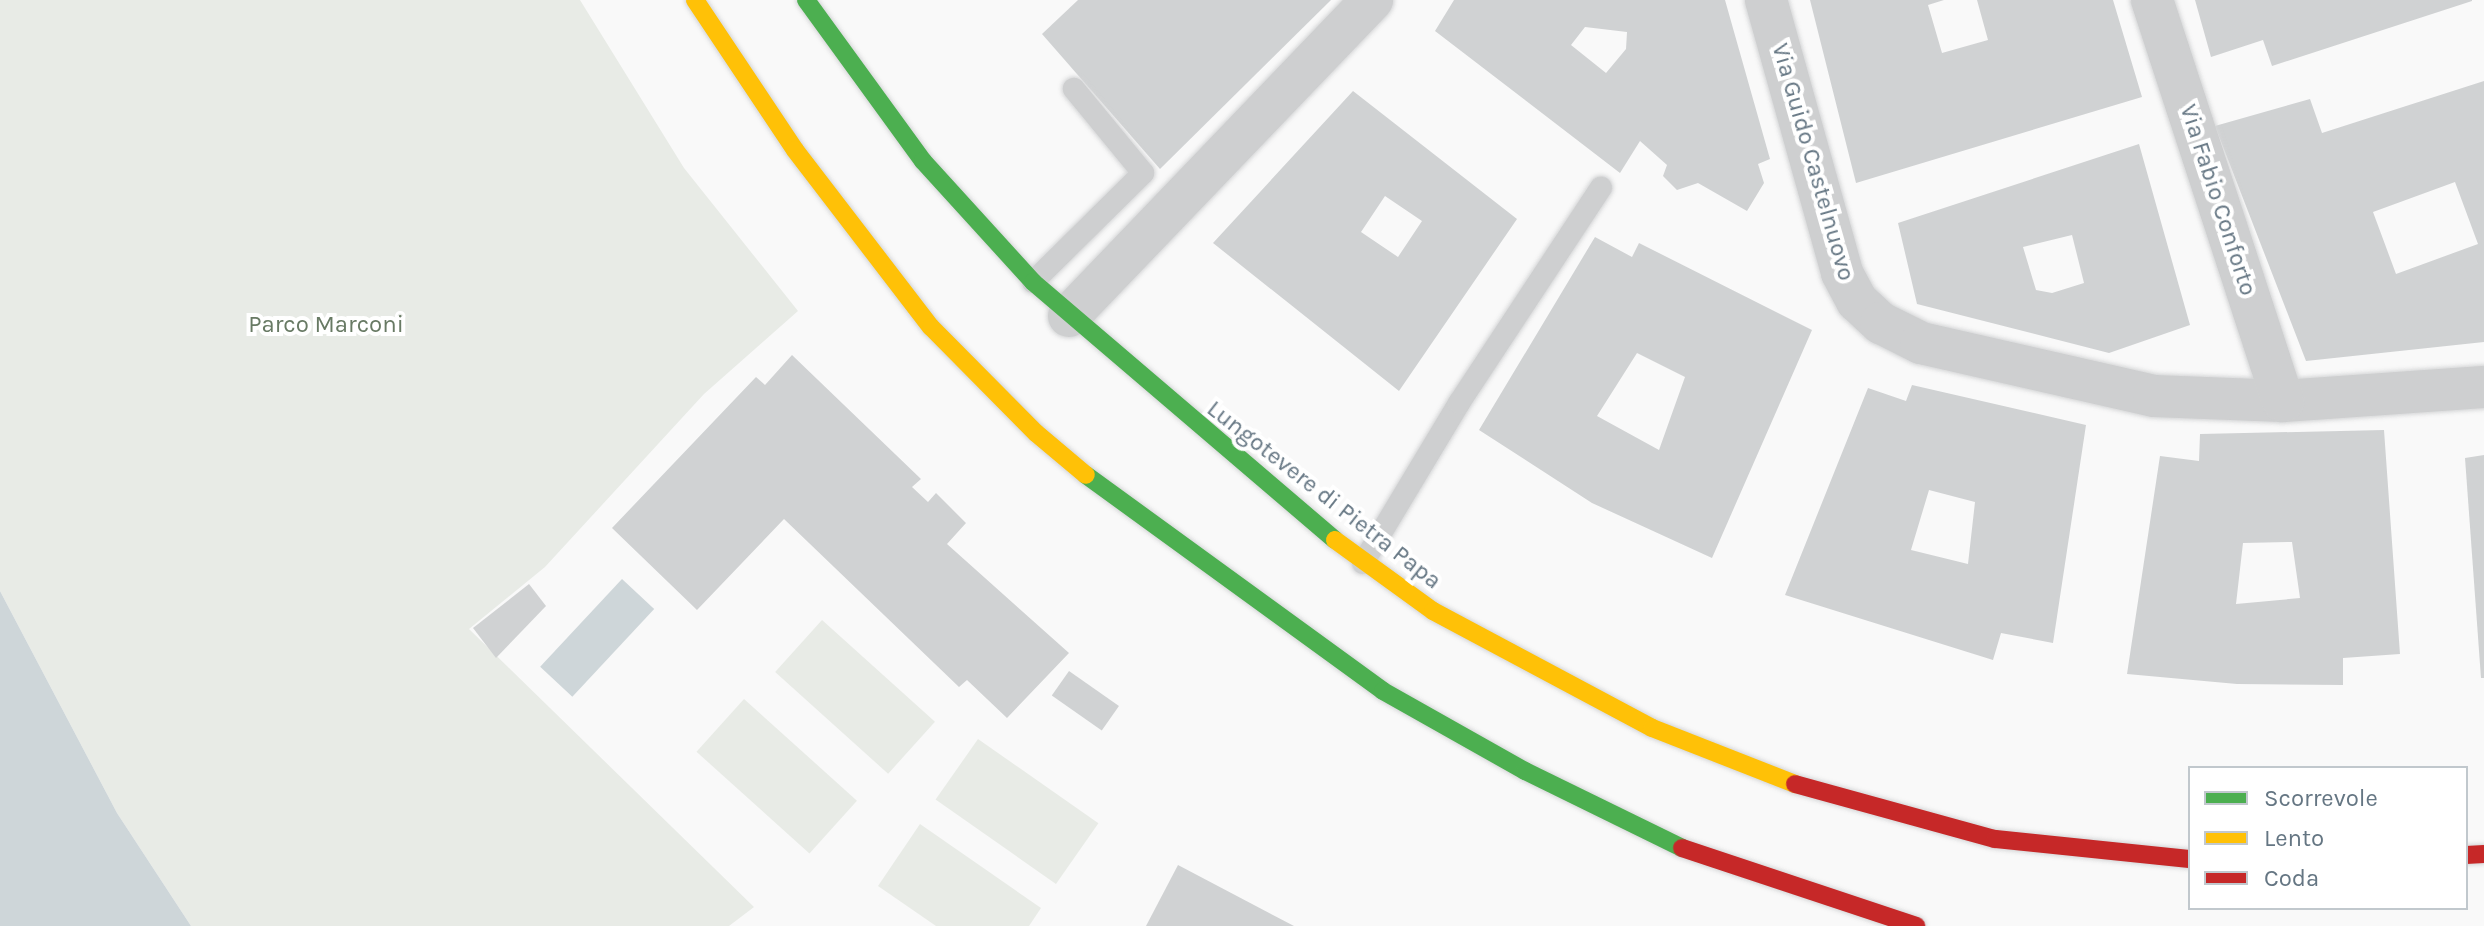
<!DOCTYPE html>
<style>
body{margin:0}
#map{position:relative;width:2484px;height:926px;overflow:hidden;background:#f9f9f9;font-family:Karla,sans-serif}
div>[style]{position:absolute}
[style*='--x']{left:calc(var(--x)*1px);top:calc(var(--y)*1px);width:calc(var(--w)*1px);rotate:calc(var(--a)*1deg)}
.green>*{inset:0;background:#e8ebe6;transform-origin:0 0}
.water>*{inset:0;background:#ced6d9;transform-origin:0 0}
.building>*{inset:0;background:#d0d2d3;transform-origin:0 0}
.roads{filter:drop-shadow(0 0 2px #d5d6d7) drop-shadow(0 0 2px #d5d6d7)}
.lane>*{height:22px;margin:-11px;padding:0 11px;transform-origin:11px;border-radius:11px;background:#cecfd0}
.street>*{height:42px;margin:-21px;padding:0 21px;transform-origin:21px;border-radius:21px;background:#cecfd0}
.fast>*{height:18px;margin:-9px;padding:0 9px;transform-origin:9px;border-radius:9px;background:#4caf50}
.slow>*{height:18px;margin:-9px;padding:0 9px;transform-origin:9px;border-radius:9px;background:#ffc107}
.jam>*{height:18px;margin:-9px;padding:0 9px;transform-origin:9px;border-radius:9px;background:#c62828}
span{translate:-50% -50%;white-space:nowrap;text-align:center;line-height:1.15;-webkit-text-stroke:8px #fff;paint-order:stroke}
.street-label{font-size:24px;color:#657683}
.park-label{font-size:24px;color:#687a64}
.legend{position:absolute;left:2188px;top:766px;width:280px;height:144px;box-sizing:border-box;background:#fff;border:2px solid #c1c8cd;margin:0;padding:10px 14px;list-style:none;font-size:24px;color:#657683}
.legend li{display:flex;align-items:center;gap:16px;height:40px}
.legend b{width:40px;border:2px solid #c1c8cd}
</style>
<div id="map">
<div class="green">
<i style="clip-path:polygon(0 0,580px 0,684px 168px,798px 311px,704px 394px,545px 567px,469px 629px,754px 907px,729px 926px,191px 926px,117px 813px,0 591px)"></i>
<i style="left:822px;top:620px;width:152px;height:70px;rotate:42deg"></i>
<i style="left:744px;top:699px;width:152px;height:71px;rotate:42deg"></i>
<i style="left:978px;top:739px;width:147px;height:74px;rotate:35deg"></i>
<i style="clip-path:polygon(920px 824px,1041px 908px,1029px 926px,936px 926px,878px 886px)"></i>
</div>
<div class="water">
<i style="left:622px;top:579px;width:44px;height:120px;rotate:43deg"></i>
<i style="clip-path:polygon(0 591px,117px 813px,191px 926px,0 926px)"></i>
</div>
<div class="building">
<i style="clip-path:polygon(1078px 0,1331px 0,1160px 169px,1042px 34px)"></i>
<i style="clip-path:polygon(evenodd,1454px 0,1725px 0,1770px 159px,1758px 164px,1764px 183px,1747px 211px,1698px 183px,1677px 190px,1663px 176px,1667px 165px,1640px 141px,1620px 173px,1435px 31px,1454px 0,1585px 27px,1627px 32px,1626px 49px,1606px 73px,1571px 45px,1585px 27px)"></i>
<i style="clip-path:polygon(1810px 0,1944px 0,1928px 5px,1942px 53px,1988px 40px,1977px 0,2113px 0,2142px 97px,1856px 183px)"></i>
<i style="clip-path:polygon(2195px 0,2472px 0,2472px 1px,2272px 66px,2263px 40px,2211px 57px)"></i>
<i style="clip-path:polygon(evenodd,2484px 81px,2484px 342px,2306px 361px,2215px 126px,2310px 99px,2322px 133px,2484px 81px,2455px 182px,2478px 244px,2396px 274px,2373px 212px,2455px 182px)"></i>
<i style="clip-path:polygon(evenodd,1353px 91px,1517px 219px,1399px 391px,1213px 243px,1353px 91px,1385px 196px,1422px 221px,1398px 257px,1361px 232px,1385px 196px)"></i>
<i style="clip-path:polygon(evenodd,2139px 144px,2190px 325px,2109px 353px,1917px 304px,1898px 223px,2139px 144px,2072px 235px,2084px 283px,2052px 293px,2036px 290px,2023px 247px,2072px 235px)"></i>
<i style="clip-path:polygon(evenodd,1595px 237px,1632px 257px,1639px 243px,1812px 330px,1712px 558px,1592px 503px,1479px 430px,1595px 237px,1637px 353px,1685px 377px,1659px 450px,1597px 416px,1637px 353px)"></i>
<i style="clip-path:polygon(792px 355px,921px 479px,912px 487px,928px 502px,936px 493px,966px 523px,947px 544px,1069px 653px,1007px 718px,967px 680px,959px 687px,784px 519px,697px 610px,612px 528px,756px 377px,765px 385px)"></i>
<i style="clip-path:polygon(evenodd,1912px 385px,2086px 425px,2053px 643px,2001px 633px,1993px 660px,1785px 595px,1868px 388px,1906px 401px,1912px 385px,1929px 490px,1975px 502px,1968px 564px,1911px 550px,1929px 490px)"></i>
<i style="clip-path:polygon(evenodd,2384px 430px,2400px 654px,2343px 658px,2343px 685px,2237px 684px,2127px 674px,2160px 456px,2199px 461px,2200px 434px,2384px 430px,2292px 542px,2300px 598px,2236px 604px,2243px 543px,2292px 542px)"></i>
<i style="clip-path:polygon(2484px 455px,2484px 678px,2481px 678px,2465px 458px)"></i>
<i style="clip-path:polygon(529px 584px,546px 606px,496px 658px,473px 628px)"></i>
<i style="left:1069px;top:671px;width:61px;height:30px;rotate:35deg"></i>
<i style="clip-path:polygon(1178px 865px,1294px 926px,1146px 926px)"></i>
</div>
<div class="roads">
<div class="lane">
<i style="--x:1033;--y:282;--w:155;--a:-44.7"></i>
<i style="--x:1143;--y:173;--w:109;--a:-129.4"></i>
<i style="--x:1363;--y:563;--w:187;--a:-59"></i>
<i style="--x:1459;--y:403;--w:258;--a:-56.6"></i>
</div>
<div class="street">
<i style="--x:1766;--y:0;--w:283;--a:74.4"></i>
<i style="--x:1842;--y:273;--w:32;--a:62"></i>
<i style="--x:1857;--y:301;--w:33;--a:43"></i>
<i style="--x:1881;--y:323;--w:45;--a:26.6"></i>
<i style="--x:1921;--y:343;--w:239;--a:12.8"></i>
<i style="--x:2154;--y:396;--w:129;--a:2.2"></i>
<i style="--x:2283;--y:401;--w:201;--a:-4"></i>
<i style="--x:2152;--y:0;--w:422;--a:71.9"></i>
<i style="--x:1069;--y:316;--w:438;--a:-46.2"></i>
</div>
<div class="fast">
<i style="--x:806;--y:0;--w:199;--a:54"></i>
<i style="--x:923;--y:161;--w:164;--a:47.7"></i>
<i style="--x:1033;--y:282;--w:397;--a:40.5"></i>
<i style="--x:1086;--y:475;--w:367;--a:36"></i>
<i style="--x:1383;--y:691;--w:163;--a:29.4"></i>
<i style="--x:1525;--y:771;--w:175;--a:26.1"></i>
</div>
<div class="slow">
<i style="--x:695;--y:0;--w:180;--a:56.3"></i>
<i style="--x:795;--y:150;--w:223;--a:52.5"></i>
<i style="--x:931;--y:327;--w:149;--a:45.3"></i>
<i style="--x:1036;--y:433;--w:65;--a:40"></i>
<i style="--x:1335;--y:540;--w:121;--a:35.9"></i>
<i style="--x:1433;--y:611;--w:248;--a:28.1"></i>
<i style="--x:1652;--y:728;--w:154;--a:21.4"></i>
</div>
<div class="jam">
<i style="--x:1795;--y:784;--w:207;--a:15.4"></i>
<i style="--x:1995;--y:839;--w:196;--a:5.9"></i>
<i style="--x:1682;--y:848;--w:247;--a:18.4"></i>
<i style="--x:2466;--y:855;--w:18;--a:-3"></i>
</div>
</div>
<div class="street-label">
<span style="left:1813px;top:162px;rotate:74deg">Via Guido Castelnuovo</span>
<span style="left:2218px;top:200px;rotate:72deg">Via Fabio Conforto</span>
<span style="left:1324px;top:495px;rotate:38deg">Lungotevere di Pietra Papa</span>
</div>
<div class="park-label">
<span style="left:326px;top:325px">Parco Marconi</span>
</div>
<ul class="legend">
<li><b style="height:10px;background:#4caf50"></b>Scorrevole</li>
<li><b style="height:10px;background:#ffc107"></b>Lento</li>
<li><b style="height:10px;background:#c62828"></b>Coda</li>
</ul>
</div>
